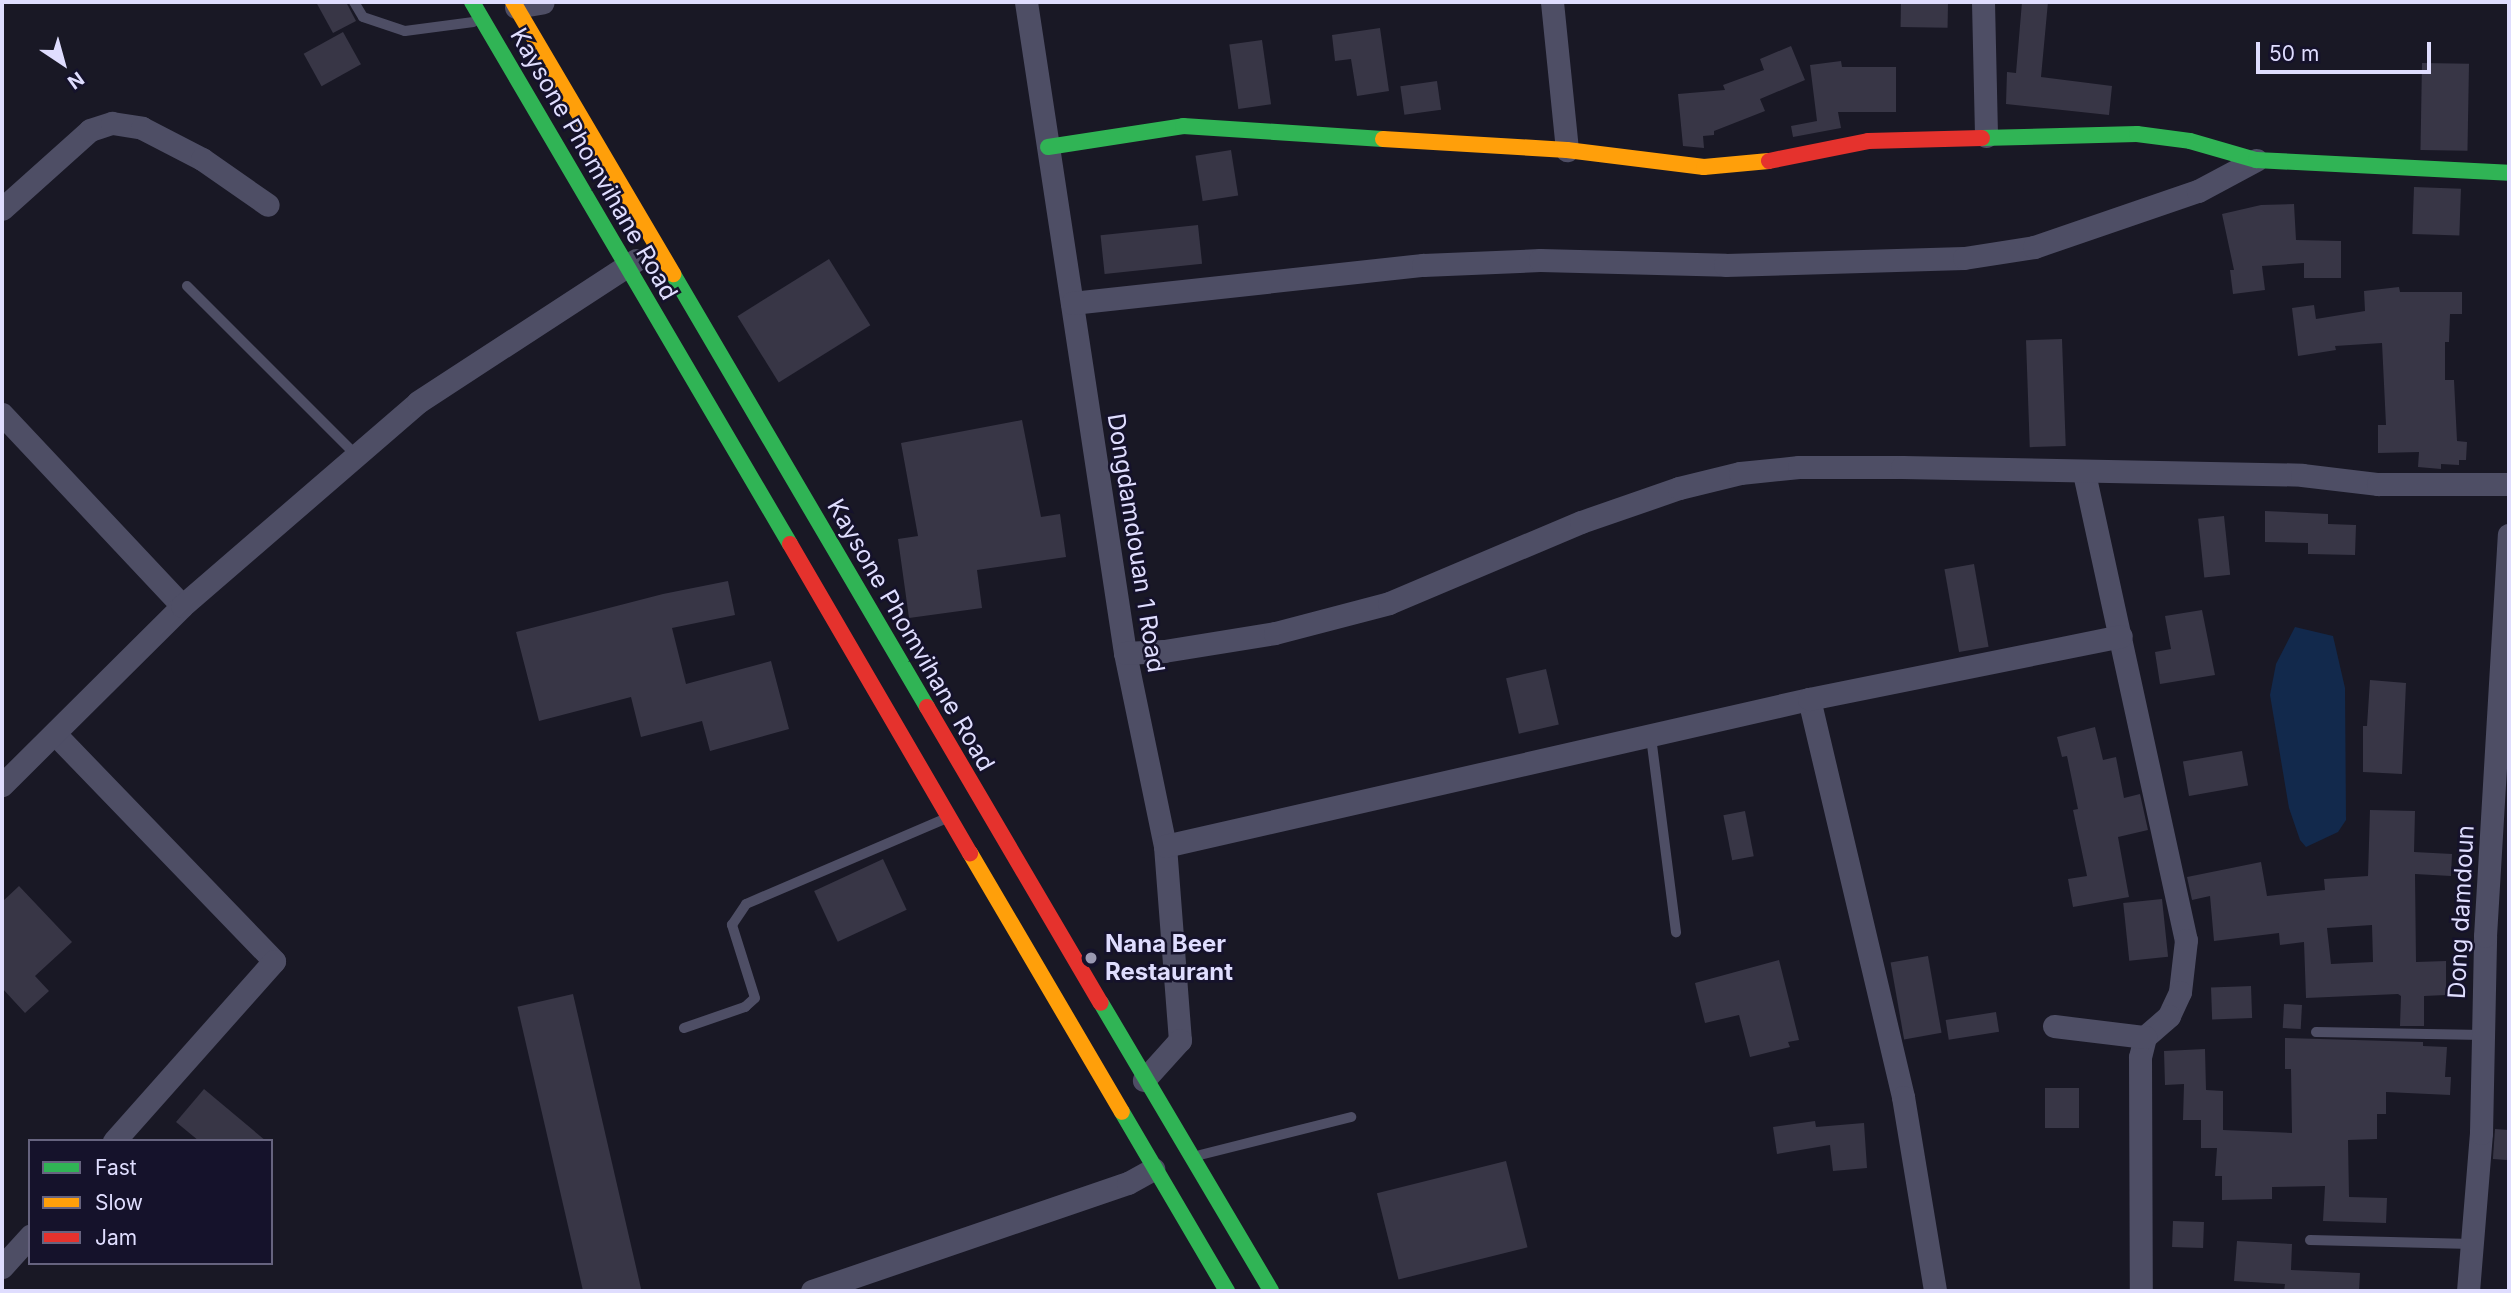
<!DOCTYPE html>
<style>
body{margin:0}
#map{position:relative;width:2511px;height:1293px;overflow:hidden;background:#191825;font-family:Inter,sans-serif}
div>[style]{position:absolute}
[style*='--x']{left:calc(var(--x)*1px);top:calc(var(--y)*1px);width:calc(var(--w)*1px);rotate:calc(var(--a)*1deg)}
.water>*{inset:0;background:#12294c}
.building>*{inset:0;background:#383646;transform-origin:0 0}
.lane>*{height:10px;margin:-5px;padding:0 5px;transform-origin:5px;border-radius:5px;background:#4e4e65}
.street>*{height:23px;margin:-11.5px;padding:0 11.5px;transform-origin:11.5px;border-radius:11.5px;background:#4e4e65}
.fast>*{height:16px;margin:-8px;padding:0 8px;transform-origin:8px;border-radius:8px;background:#30b455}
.slow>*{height:16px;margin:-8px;padding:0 8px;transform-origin:8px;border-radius:8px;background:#ff9f0a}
.jam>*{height:16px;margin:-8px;padding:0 8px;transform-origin:8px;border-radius:8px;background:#e5322d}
.dots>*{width:19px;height:19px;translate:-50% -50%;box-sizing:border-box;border:4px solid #15122b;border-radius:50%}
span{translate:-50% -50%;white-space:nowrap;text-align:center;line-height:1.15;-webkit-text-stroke:5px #15122b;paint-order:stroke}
.street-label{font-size:24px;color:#dfddfe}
.poi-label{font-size:24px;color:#dfddfe;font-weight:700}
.left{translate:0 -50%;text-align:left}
.frame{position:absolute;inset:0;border:4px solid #dfddfe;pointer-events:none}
.legend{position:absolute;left:28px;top:1139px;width:245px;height:126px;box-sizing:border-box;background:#15122b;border:2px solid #66637f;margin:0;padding:9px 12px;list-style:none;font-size:21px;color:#dfddfe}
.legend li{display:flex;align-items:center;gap:14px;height:35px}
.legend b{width:35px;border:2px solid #66637f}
.north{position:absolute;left:28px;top:28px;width:70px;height:70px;-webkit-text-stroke:5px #15122b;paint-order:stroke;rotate:144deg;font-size:19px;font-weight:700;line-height:28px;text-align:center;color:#dfddfe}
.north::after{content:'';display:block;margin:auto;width:24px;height:32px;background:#dfddfe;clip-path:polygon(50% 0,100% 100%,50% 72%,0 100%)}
.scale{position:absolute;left:2256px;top:42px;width:175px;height:32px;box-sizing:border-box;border:4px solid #dfddfe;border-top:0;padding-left:9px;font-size:21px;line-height:24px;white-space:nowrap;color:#dfddfe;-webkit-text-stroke:5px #15122b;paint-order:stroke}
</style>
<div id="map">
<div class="water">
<i style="clip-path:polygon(2295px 627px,2333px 636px,2345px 688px,2346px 820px,2338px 832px,2306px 847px,2300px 840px,2289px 808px,2270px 695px,2276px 664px)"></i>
</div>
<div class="building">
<i style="clip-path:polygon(316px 2px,346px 2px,356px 21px,333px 33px)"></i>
<i style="left:1901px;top:2px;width:47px;height:25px;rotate:1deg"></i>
<i style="clip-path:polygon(2022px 2px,2048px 2px,2041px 77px,2112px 86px,2109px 115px,2006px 104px,2007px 72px,2016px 73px)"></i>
<i style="clip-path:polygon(1380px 28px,1389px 91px,1357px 96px,1351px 59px,1335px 61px,1332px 35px)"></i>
<i style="left:343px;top:32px;width:37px;height:45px;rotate:61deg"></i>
<i style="left:1262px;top:40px;width:65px;height:33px;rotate:82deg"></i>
<i style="clip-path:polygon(1791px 46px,1805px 80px,1760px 99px,1765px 111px,1714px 131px,1714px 135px,1703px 136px,1704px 148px,1683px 146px,1678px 94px,1725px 90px,1723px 85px,1764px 70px,1760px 59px)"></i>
<i style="clip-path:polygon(1841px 61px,1842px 67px,1896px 67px,1896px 112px,1838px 112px,1841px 128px,1793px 137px,1791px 126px,1817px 121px,1810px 65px)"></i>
<i style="left:2422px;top:63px;width:47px;height:87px;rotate:1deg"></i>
<i style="left:1437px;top:81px;width:29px;height:37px;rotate:82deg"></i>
<i style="left:1231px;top:150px;width:46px;height:36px;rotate:81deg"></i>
<i style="left:2414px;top:187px;width:47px;height:47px;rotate:2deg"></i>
<i style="clip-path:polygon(2294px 204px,2296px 240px,2341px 241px,2341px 278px,2304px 278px,2304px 263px,2262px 266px,2265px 290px,2233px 294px,2230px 270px,2234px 270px,2222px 214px,2261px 205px)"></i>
<i style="left:1198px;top:225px;width:39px;height:98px;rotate:84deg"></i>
<i style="left:829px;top:259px;width:78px;height:108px;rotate:58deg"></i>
<i style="clip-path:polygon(2399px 287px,2400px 292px,2462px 292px,2462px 314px,2450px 314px,2449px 342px,2445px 342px,2445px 380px,2454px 380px,2457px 441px,2467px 442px,2466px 460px,2459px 460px,2459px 465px,2441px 464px,2441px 469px,2418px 467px,2419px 452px,2378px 453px,2378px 425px,2386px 425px,2382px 343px,2335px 346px,2336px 350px,2298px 356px,2292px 308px,2314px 305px,2316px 319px,2365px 311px,2364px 291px)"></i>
<i style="left:2062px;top:339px;width:107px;height:36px;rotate:88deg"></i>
<i style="clip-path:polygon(1022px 420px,1041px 517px,1060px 514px,1066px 557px,977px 570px,982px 608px,909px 618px,898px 539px,918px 536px,901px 443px)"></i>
<i style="clip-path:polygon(2265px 511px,2328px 514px,2328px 524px,2356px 525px,2355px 555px,2308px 554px,2308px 543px,2265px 542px)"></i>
<i style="left:2224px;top:516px;width:59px;height:26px;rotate:84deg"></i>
<i style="left:1974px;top:564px;width:84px;height:30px;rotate:80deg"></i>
<i style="clip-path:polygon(728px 581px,735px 615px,672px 628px,686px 684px,771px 661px,789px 729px,710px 751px,702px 721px,641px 737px,631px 697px,539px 721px,516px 632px,663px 594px)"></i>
<i style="clip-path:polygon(2202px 610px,2215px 675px,2160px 684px,2155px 652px,2171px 649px,2165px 616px)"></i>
<i style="left:1546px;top:669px;width:57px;height:41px;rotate:77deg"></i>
<i style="clip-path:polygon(2370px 680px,2406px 683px,2402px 774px,2363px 772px,2363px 726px,2367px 726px)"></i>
<i style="clip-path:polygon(2095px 727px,2103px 760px,2116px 757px,2124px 798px,2140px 794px,2148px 830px,2118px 837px,2129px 897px,2073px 907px,2068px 879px,2087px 876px,2073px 810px,2078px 809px,2067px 756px,2062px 757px,2057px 737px)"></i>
<i style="left:2242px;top:751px;width:35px;height:60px;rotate:80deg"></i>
<i style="clip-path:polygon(evenodd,2370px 810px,2415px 811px,2414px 852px,2452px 854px,2451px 876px,2415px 874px,2416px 962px,2446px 961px,2446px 995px,2424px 996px,2424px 1026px,2400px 1026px,2401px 996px,2398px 994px,2306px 998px,2304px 942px,2280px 945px,2279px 933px,2214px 941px,2210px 896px,2192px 900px,2187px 877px,2261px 862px,2267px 896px,2325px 890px,2324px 879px,2368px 876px,2370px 810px,2372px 925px,2373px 962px,2331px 964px,2327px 928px,2372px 925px)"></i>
<i style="left:1745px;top:811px;width:46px;height:22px;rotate:79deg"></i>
<i style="left:883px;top:859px;width:56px;height:76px;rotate:65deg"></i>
<i style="clip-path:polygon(19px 886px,72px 942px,35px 976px,49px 991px,25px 1013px,2px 988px,2px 902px)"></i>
<i style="left:2162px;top:899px;width:58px;height:39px;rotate:84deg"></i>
<i style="left:1928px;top:956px;width:78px;height:38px;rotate:80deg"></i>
<i style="clip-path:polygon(1779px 960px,1799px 1040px,1788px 1042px,1790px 1047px,1750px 1057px,1739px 1015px,1705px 1023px,1695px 983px)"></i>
<i style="left:2251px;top:986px;width:32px;height:40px;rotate:88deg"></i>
<i style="left:573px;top:994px;width:305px;height:57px;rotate:77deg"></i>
<i style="left:2284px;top:1004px;width:18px;height:24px;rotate:3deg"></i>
<i style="left:1996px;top:1012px;width:20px;height:51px;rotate:81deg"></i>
<i style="clip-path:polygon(2285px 1038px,2423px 1042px,2423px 1046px,2447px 1047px,2445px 1077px,2451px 1077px,2450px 1095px,2386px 1092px,2386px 1114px,2377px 1114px,2377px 1139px,2348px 1140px,2349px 1197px,2387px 1198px,2386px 1223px,2323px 1221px,2325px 1186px,2272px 1187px,2272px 1199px,2222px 1200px,2222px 1176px,2215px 1176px,2217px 1148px,2201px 1148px,2201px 1120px,2183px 1120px,2184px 1084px,2165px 1085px,2164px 1051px,2205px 1049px,2206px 1090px,2223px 1091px,2223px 1130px,2292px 1133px,2291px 1069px,2285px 1069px)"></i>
<i style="left:2045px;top:1088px;width:34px;height:40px"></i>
<i style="clip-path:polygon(204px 1089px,266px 1141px,199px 1141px,176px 1122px)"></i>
<i style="clip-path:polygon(1815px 1121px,1816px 1127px,1864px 1123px,1867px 1168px,1833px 1171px,1830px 1145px,1777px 1154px,1773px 1127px)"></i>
<i style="left:2495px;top:1129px;width:14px;height:30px;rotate:4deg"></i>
<i style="left:1506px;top:1161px;width:89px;height:133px;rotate:76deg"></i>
<i style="left:2173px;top:1221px;width:31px;height:26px;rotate:2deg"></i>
<i style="clip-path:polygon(2237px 1241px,2292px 1244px,2291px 1270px,2360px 1273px,2359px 1291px,2284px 1291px,2285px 1284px,2234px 1281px)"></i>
</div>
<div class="lane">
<i style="--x:354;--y:2;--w:17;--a:59"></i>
<i style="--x:363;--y:17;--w:44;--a:18.4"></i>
<i style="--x:405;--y:31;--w:69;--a:-7.5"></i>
<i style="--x:187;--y:286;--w:239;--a:45"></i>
<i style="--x:1651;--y:737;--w:197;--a:82.7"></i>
<i style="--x:684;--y:1028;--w:65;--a:-19"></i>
<i style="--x:745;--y:1007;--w:13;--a:-42"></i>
<i style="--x:755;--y:998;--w:77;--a:-107.5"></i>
<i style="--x:732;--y:925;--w:25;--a:-56"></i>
<i style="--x:746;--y:904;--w:215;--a:-23.2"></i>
<i style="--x:2316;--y:1032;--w:167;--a:1"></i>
<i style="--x:1200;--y:1155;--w:156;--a:-14.1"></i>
<i style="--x:2310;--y:1240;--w:162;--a:1.4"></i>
</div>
<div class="street">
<i style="--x:1026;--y:2;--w:658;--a:81.35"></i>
<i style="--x:1125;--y:653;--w:197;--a:78.3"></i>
<i style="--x:1165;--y:846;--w:195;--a:85.6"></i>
<i style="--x:1180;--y:1040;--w:54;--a:132"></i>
<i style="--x:1552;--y:2;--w:149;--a:84.2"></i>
<i style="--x:1983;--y:2;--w:134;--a:88.7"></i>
<i style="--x:516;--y:7;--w:27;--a:-10"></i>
<i style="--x:2;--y:209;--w:118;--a:-41.9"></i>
<i style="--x:90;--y:130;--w:23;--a:-18"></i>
<i style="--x:112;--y:123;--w:30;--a:9"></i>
<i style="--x:142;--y:128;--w:68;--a:27.3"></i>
<i style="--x:202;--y:159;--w:80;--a:34.9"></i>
<i style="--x:1072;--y:303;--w:353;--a:-6.2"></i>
<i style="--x:1423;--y:265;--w:117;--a:-2.4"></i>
<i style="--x:1540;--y:260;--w:185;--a:1.5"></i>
<i style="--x:1725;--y:265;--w:239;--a:-1.7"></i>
<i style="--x:1964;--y:258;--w:71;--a:-8.9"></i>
<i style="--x:2034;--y:247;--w:173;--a:-18.9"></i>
<i style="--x:2198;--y:191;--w:66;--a:-28.1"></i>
<i style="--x:2;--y:414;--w:263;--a:46.8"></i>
<i style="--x:2084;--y:473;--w:478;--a:77.7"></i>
<i style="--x:2186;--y:940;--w:52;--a:96.6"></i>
<i style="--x:2180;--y:992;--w:26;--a:115"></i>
<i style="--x:2169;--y:1016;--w:32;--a:139"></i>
<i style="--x:2145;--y:1037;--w:21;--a:104"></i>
<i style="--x:2140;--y:1057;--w:234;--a:89.8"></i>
<i style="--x:1125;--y:653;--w:39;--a:-3"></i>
<i style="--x:1164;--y:651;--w:112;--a:-9.2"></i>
<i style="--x:1275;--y:633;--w:118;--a:-14.7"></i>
<i style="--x:1389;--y:603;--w:208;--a:-22.9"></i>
<i style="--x:1581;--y:522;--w:104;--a:-19.1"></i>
<i style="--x:1679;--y:488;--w:63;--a:-13.8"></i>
<i style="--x:1740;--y:473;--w:59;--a:-5.8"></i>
<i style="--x:1799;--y:467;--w:103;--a:0"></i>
<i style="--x:1902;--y:467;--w:400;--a:1.1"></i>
<i style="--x:2302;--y:475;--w:77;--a:6.8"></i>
<i style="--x:2378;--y:484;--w:131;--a:0"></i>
<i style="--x:1809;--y:699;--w:409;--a:76.7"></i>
<i style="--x:1903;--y:1097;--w:197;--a:80.6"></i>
<i style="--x:56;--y:735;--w:314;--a:46"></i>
<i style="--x:274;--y:961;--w:241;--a:131.6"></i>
<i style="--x:2;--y:785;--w:254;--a:-44.8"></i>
<i style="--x:182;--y:606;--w:312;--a:-40.8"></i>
<i style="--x:418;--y:402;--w:260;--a:-33.1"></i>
<i style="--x:1165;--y:846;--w:661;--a:-12.86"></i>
<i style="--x:1809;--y:699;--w:318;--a:-11.4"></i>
<i style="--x:2054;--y:1026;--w:92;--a:6.9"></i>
<i style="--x:2;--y:1267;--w:42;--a:-47.9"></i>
<i style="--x:812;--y:1291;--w:334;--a:-18.9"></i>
<i style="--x:1128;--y:1183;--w:29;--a:-29"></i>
<i style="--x:2468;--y:1291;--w:159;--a:-85.3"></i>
<i style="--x:2481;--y:1133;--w:197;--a:-88.8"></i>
<i style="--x:2485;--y:936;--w:402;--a:-86.6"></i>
</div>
<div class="fast">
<i style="--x:472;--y:2;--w:628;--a:59.6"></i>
<i style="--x:1982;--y:138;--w:155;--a:-1.5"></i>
<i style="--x:2137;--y:134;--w:53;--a:7.5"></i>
<i style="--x:2190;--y:141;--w:69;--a:16.1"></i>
<i style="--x:2256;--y:160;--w:253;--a:2.9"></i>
<i style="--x:1048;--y:147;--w:137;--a:-8.8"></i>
<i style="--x:1183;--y:126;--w:200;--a:3.7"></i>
<i style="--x:673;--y:274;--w:502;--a:59.6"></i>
<i style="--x:1101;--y:1003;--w:334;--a:59.4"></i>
<i style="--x:1122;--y:1112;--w:208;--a:59.6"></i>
</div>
<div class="slow">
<i style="--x:513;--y:2;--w:316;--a:59.5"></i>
<i style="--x:1383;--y:139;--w:184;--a:3.4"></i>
<i style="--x:1567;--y:150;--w:138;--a:7.1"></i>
<i style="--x:1704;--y:167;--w:65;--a:-5.3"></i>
<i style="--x:970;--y:853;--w:300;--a:59.6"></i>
</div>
<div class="jam">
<i style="--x:1769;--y:161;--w:101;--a:-11.4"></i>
<i style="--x:1868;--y:141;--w:114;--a:-1.5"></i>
<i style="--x:790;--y:544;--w:358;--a:59.8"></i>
<i style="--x:927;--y:707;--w:343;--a:59.6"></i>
</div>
<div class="dots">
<i style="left:1091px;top:958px;background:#9a98b2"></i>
</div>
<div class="street-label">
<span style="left:594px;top:164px;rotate:60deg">Kaysone Phomvihane Road</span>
<span style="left:1136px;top:543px;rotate:81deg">Dongdamdouan 1 Road</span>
<span style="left:911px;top:635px;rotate:60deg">Kaysone Phomvihane Road</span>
<span style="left:2461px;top:912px;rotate:-87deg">Dong damdoun</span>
</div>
<div class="poi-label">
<span class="left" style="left:1105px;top:958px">Nana Beer<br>Restaurant</span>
</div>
<div class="frame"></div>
<ul class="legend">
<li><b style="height:9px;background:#30b455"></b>Fast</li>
<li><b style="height:9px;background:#ff9f0a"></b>Slow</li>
<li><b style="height:9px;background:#e5322d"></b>Jam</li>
</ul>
<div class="north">N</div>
<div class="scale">50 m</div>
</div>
